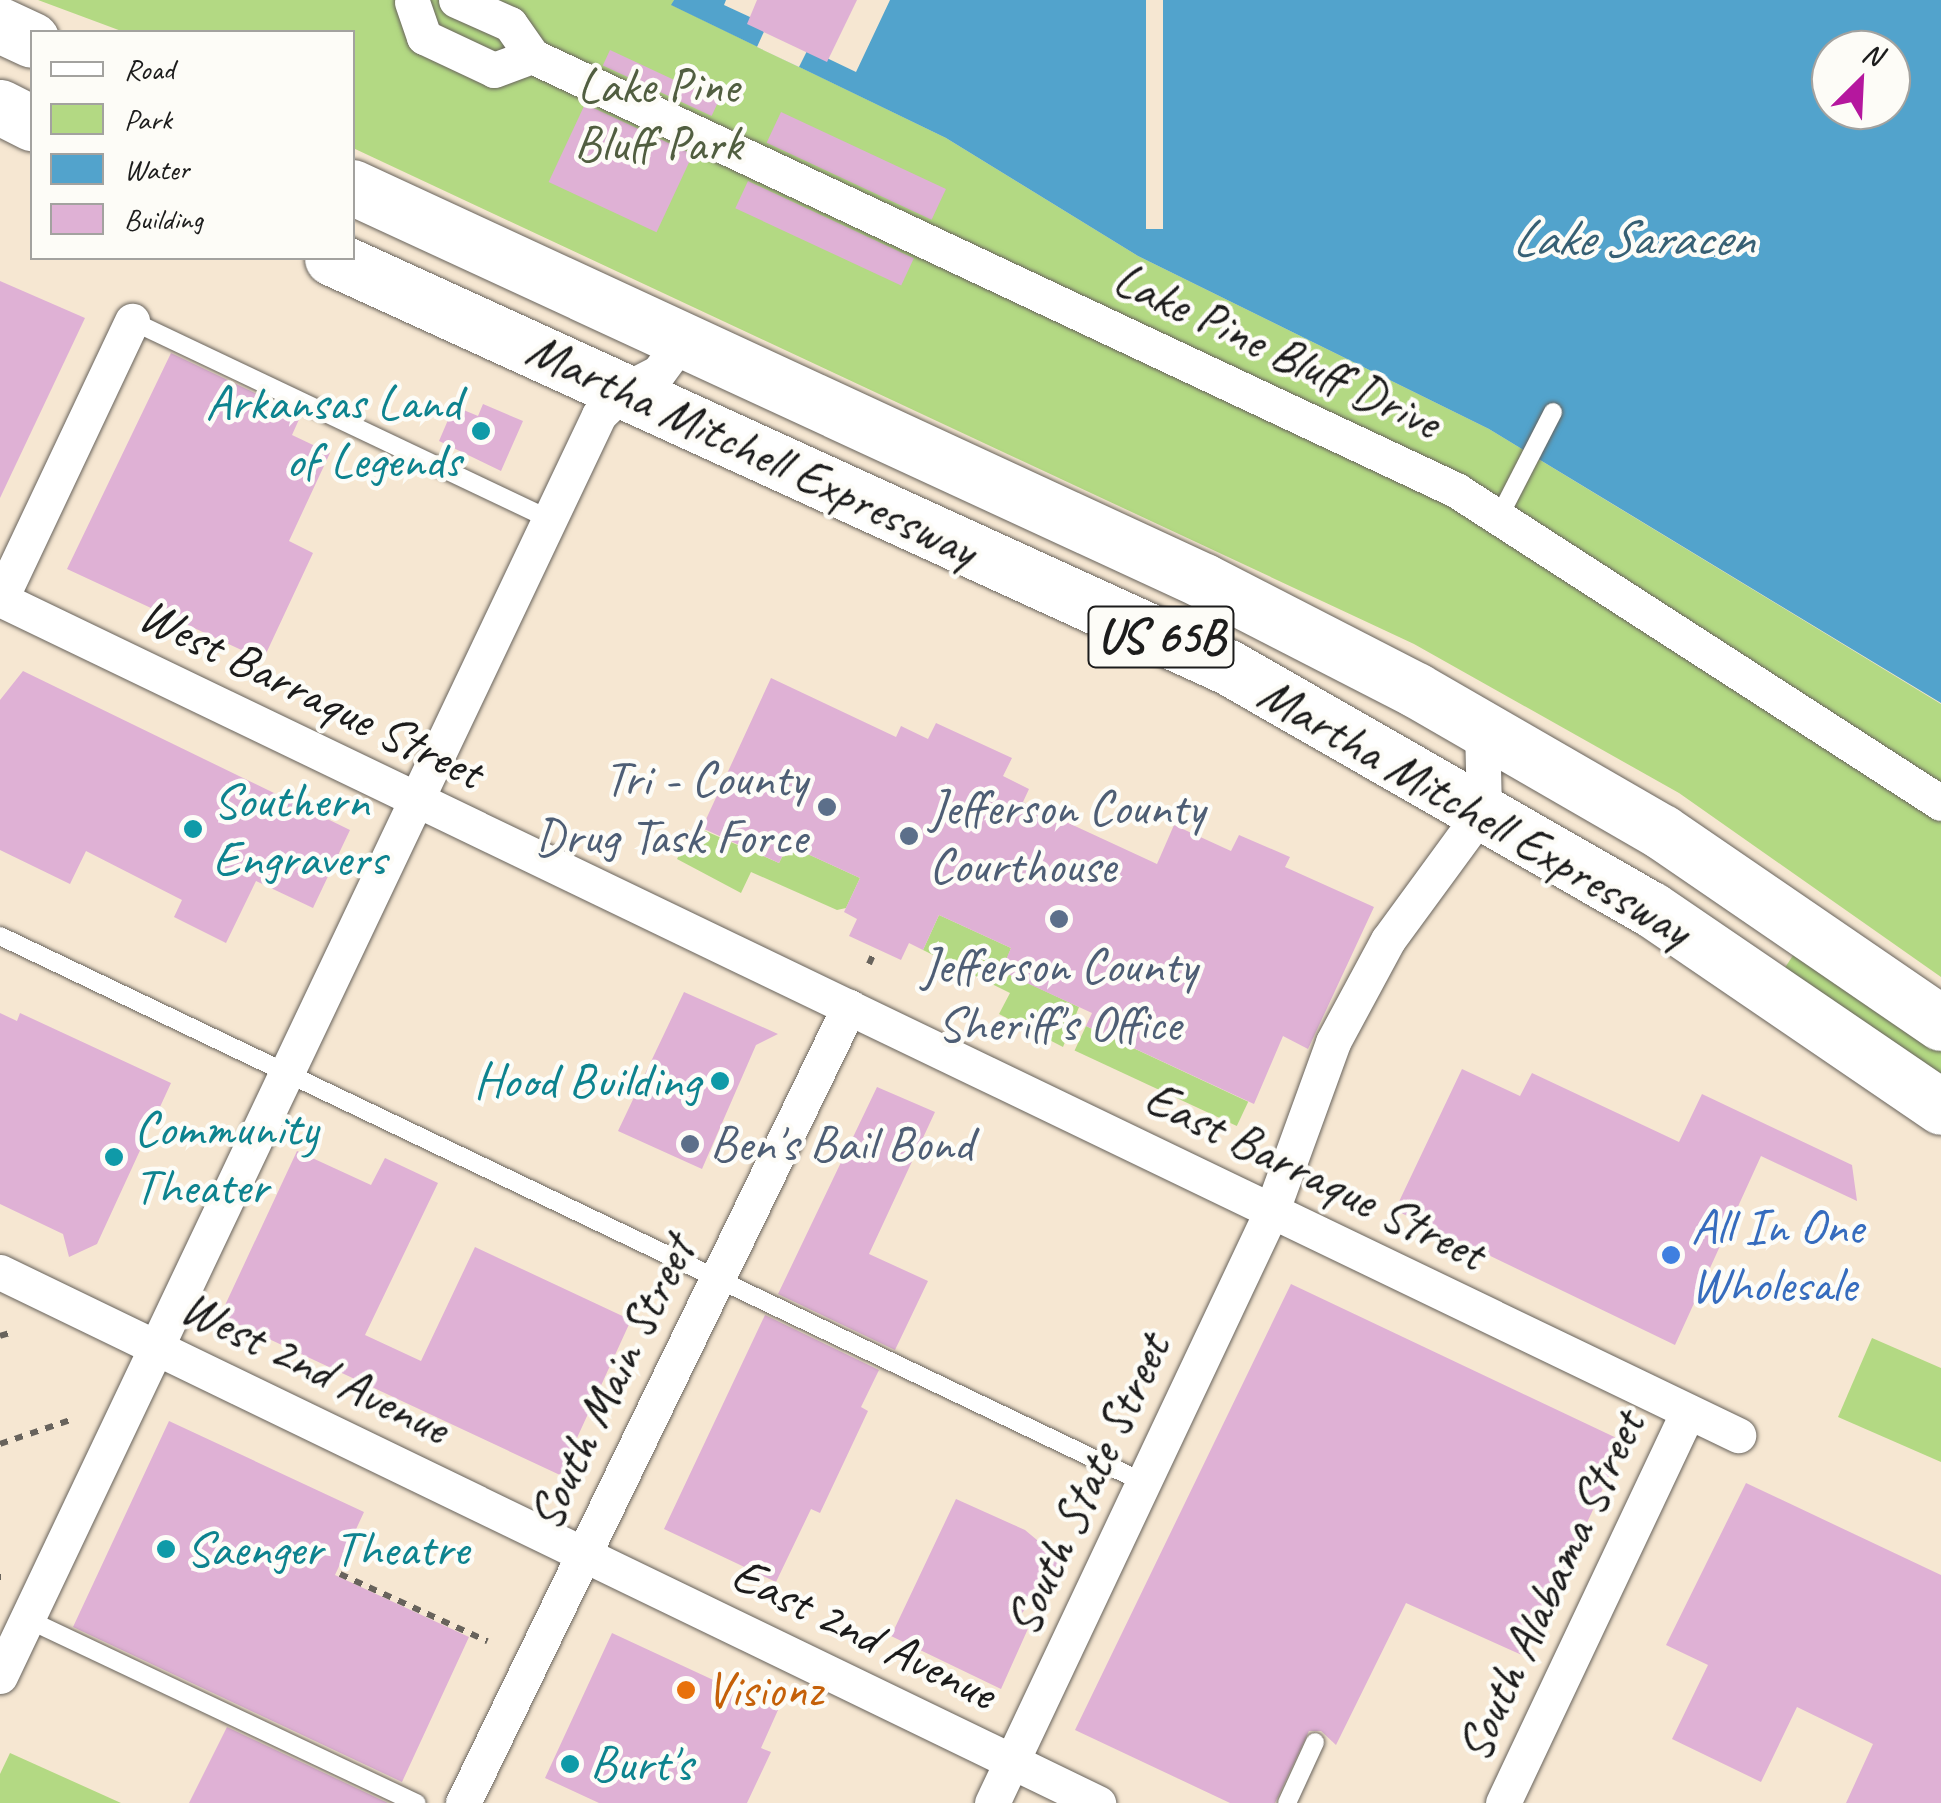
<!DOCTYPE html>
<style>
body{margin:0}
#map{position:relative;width:1941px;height:1803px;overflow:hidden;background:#f6e7d2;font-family:Caveat,sans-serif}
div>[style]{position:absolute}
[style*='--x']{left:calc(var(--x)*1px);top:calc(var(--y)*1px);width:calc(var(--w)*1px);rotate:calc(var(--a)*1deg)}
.green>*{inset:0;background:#b3d983;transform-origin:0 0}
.water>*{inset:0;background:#52a3cc}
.pier>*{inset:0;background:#f6e7d2;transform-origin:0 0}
.building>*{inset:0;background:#dfb1d5;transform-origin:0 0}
.path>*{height:6px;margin-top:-3px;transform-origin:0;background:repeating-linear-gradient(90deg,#68635c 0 8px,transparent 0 16px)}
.roads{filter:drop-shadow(0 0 2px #68635c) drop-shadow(0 0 2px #68635c)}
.service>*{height:18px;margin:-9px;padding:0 9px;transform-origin:9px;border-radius:9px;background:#fff}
.minor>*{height:35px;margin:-17.5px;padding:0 17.5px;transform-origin:17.5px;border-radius:17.5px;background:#fff}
.trunk>*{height:55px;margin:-27.5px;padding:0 27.5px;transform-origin:27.5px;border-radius:27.5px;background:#fff}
.dots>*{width:28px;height:28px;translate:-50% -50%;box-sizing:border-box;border:5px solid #fdfcf7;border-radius:50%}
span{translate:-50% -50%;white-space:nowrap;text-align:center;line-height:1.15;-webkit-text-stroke:9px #fdfcf7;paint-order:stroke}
.shield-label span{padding:2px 8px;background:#fdfcf7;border:2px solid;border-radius:8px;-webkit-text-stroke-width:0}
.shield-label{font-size:48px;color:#1c1c1c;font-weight:700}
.park-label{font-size:50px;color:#515e40}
.street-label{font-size:50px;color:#1c1c1c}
.culture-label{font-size:50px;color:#0d838f}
.right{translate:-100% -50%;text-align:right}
.left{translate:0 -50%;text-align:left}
.service-label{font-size:50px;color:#4e5e75}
.shop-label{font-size:50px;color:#366cbe}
.food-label{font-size:50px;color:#c56008}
.water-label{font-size:52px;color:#376074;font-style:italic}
.legend{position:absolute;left:30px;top:30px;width:325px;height:230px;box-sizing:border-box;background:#fdfcf7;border:2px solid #a3a29f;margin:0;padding:12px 18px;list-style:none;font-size:30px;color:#1c1c1c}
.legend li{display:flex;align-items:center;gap:20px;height:50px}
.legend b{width:50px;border:2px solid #a3a29f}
.north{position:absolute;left:1811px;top:30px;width:100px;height:100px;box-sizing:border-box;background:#fdfcf7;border:2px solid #a3a29f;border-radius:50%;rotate:24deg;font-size:28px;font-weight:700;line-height:40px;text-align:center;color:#1c1c1c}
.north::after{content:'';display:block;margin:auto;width:35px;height:45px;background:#b5179e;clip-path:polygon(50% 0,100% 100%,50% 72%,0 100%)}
</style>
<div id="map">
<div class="green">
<i style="clip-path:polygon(38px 0,674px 0,672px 5px,946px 138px,1138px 256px,1489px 429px,1941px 704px,1941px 977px,1679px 793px,1414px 644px,353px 148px,352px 32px,124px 32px)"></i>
<i style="clip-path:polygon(694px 826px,779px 863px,788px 845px,860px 878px,846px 908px,837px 910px,751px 872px,741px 893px,677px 859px)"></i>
<i style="clip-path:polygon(939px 915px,1011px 948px,1002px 971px,1079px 1007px,1063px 1047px,999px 1014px,1010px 993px,923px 950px)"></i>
<i style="clip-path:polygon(1800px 945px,1941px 1043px,1941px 1081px,1784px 969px)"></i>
<i style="left:1086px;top:1026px;width:179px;height:27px;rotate:25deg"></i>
<i style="clip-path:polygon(1872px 1338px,1941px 1368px,1941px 1462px,1838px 1417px)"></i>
<i style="clip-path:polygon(10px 1753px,121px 1803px,0 1803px,0 1774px)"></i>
</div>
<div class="water">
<i style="clip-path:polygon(evenodd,674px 0,1941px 0,1941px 703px,1489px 429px,1138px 256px,946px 138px,671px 5px,674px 0,1831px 50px,1891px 50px,1891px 110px,1831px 110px,1831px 50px)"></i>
</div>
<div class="pier">
<i style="clip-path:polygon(726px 0,890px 0,856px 72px,808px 49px,799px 67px,757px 47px,767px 25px,724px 5px)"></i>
<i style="left:1146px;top:0;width:17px;height:229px"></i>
</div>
<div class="building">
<i style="clip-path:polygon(757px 0,857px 0,827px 62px,747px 24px)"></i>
<i style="left:610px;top:50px;width:120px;height:17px;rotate:25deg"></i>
<i style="left:585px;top:104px;width:119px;height:86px;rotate:25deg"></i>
<i style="left:781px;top:112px;width:182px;height:34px;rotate:25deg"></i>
<i style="left:748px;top:181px;width:183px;height:30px;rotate:25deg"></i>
<i style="clip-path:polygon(0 281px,85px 318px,0 498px)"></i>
<i style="clip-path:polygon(171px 353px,301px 415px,292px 435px,330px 453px,289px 541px,313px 553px,263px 660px,67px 569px)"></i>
<i style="clip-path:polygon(483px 404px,523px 421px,501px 471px,439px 441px,454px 406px,478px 416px)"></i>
<i style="clip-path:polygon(23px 671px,350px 830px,313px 908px,256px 881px,226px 943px,174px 917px,182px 900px,86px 851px,70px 884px,0 850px,0 700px)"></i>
<i style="clip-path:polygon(771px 678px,896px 737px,901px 726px,928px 739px,936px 723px,1012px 758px,1003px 776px,1029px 789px,1023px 802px,1157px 864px,1174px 825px,1231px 851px,1239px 835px,1290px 857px,1285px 867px,1374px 907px,1308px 1049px,1283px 1036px,1254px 1104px,1086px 1026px,1092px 1013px,1001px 971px,1011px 948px,939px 915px,923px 950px,909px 943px,901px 960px,849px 936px,857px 919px,844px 912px,860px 878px,788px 845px,779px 863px,702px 828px)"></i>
<i style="clip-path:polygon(684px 992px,778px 1034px,756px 1045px,702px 1169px,618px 1131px)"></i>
<i style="clip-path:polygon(0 1013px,17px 1021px,20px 1013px,171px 1083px,97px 1244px,69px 1257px,63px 1234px,0 1204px)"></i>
<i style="clip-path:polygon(1462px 1069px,1520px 1096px,1532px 1073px,1679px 1142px,1702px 1094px,1852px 1165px,1857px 1201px,1761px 1156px,1675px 1345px,1395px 1210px)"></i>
<i style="clip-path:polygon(877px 1087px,935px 1112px,869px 1254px,928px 1281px,895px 1350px,778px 1294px)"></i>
<i style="clip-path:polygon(297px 1151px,371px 1185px,385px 1158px,438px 1183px,365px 1335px,421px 1361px,475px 1247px,631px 1320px,560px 1475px,220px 1316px)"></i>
<i style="clip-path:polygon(1291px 1284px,1625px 1442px,1524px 1656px,1406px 1603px,1336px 1745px,1321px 1731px,1309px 1731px,1275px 1803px,1230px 1803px,1075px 1730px)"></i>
<i style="clip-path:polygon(765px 1315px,879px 1370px,861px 1407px,868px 1411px,820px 1513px,811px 1509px,776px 1582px,664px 1529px)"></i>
<i style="clip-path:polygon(169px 1421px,364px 1512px,335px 1575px,469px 1637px,402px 1782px,73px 1627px)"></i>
<i style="clip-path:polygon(1746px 1483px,1941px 1575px,1941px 1803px,1846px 1803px,1873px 1744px,1797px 1707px,1761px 1782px,1672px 1739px,1708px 1665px,1666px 1645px)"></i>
<i style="clip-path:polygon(956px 1499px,1025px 1530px,1061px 1560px,1020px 1616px,1031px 1622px,1001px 1689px,891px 1636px)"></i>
<i style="clip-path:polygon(612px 1633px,778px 1710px,761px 1748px,771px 1752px,747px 1803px,599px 1803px,545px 1778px)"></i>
<i style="clip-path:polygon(227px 1727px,388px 1803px,189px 1803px)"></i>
</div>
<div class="path">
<i style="--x:869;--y:964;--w:10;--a:-66"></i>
<i style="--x:0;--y:1336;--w:14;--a:-17"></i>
<i style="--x:0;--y:1444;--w:77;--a:-18.9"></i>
<i style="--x:340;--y:1574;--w:162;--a:24.5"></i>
<i style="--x:0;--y:1577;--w:1;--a:0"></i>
</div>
<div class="roads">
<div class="service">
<i style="--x:132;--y:321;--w:464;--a:25.4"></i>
<i style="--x:1499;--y:517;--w:118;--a:-62.8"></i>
<i style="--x:0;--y:936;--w:1269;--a:25.54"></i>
<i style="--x:27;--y:1619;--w:431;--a:25.3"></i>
<i style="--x:1287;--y:1803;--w:67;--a:-65.3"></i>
</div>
<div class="minor">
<i style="--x:456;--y:0;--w:59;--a:24"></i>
<i style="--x:510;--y:24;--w:39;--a:55"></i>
<i style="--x:532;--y:56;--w:1021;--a:25.16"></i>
<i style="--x:1456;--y:490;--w:577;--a:32.84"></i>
<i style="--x:412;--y:2;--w:37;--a:71"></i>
<i style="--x:424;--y:37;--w:77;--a:25.2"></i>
<i style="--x:494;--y:70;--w:40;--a:-20.2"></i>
<i style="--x:0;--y:599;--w:1929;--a:25.69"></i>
<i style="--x:0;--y:600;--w:309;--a:-64.7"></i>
<i style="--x:0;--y:1272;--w:1220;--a:25.81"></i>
<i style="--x:0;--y:1676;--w:1396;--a:-64.59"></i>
<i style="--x:599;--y:415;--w:37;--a:-44"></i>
<i style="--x:626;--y:389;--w:36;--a:-27"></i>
<i style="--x:658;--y:373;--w:42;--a:-53.7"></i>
<i style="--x:463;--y:1803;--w:885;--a:-64.13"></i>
<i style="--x:992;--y:1803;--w:656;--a:-64.72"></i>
<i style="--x:1272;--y:1210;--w:179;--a:-70"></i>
<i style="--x:1333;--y:1042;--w:116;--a:-61.7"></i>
<i style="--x:1388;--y:940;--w:162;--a:-53.8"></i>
<i style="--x:1484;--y:809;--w:84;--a:-91.4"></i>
<i style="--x:1503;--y:1803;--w:433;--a:-64.7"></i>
</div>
<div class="trunk">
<i style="--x:0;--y:25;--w:35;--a:25"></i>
<i style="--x:0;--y:107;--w:36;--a:27"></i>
<i style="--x:352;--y:187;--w:939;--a:24.82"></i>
<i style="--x:1204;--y:581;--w:238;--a:27.2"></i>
<i style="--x:1416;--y:690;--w:284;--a:30"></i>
<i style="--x:1662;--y:832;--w:338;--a:34.4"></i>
<i style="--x:332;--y:258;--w:985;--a:24.54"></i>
<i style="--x:1228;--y:667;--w:487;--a:29.8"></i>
<i style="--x:1651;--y:909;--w:351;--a:34.3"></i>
</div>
</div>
<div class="dots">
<i style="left:481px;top:431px;background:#0f9aa8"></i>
<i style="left:827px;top:807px;background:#5c6f8a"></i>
<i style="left:193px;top:829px;background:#0f9aa8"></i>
<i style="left:909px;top:836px;background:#5c6f8a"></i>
<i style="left:1059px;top:919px;background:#5c6f8a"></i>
<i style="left:720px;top:1081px;background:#0f9aa8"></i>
<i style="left:690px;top:1144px;background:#5c6f8a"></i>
<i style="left:114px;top:1157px;background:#0f9aa8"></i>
<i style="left:1671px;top:1255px;background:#3f7fe0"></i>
<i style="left:166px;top:1549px;background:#0f9aa8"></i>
<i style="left:686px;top:1690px;background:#e8710a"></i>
<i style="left:570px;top:1764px;background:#0f9aa8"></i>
</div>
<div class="shield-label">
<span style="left:1161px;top:637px">US 65B</span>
</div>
<div class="park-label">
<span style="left:658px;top:114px">Lake Pine<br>Bluff Park</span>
</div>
<div class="street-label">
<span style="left:1277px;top:350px;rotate:25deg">Lake Pine Bluff Drive</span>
<span style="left:752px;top:449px;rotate:25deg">Martha Mitchell Expressway</span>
<span style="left:311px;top:693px;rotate:26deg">West Barraque Street</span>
<span style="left:1475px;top:811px;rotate:30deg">Martha Mitchell Expressway</span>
<span style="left:1315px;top:1175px;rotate:26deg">East Barraque Street</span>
<span style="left:315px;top:1367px;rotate:26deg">West 2nd Avenue</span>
<span style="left:611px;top:1383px;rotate:-64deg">South Main Street</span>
<span style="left:1087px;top:1485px;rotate:-65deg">South State Street</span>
<span style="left:1550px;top:1586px;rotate:-65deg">South Alabama Street</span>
<span style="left:864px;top:1633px;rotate:26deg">East 2nd Avenue</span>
</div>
<div class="culture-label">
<span class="right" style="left:461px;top:431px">Arkansas Land<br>of Legends</span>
<span class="left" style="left:213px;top:829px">Southern<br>Engravers</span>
<span class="right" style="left:700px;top:1081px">Hood Building</span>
<span class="left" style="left:134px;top:1157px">Community<br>Theater</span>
<span class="left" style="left:186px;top:1549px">Saenger Theatre</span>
<span class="left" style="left:590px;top:1764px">Burt's</span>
</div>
<div class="service-label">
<span class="right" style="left:807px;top:807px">Tri - County<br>Drug Task Force</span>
<span class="left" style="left:929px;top:836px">Jefferson County<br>Courthouse</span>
<span style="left:1059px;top:994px">Jefferson County<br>Sheriff's Office</span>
<span class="left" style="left:710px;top:1144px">Ben's Bail Bond</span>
</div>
<div class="shop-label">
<span class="left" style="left:1691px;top:1255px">All In One<br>Wholesale</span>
</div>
<div class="food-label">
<span class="left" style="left:706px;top:1690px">Visionz</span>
</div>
<div class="water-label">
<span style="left:1632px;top:239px">Lake Saracen</span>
</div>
<ul class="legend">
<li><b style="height:12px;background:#fff"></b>Road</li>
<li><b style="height:28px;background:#b3d983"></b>Park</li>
<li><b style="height:28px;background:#52a3cc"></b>Water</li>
<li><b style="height:28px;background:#dfb1d5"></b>Building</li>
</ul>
<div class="north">N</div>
</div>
